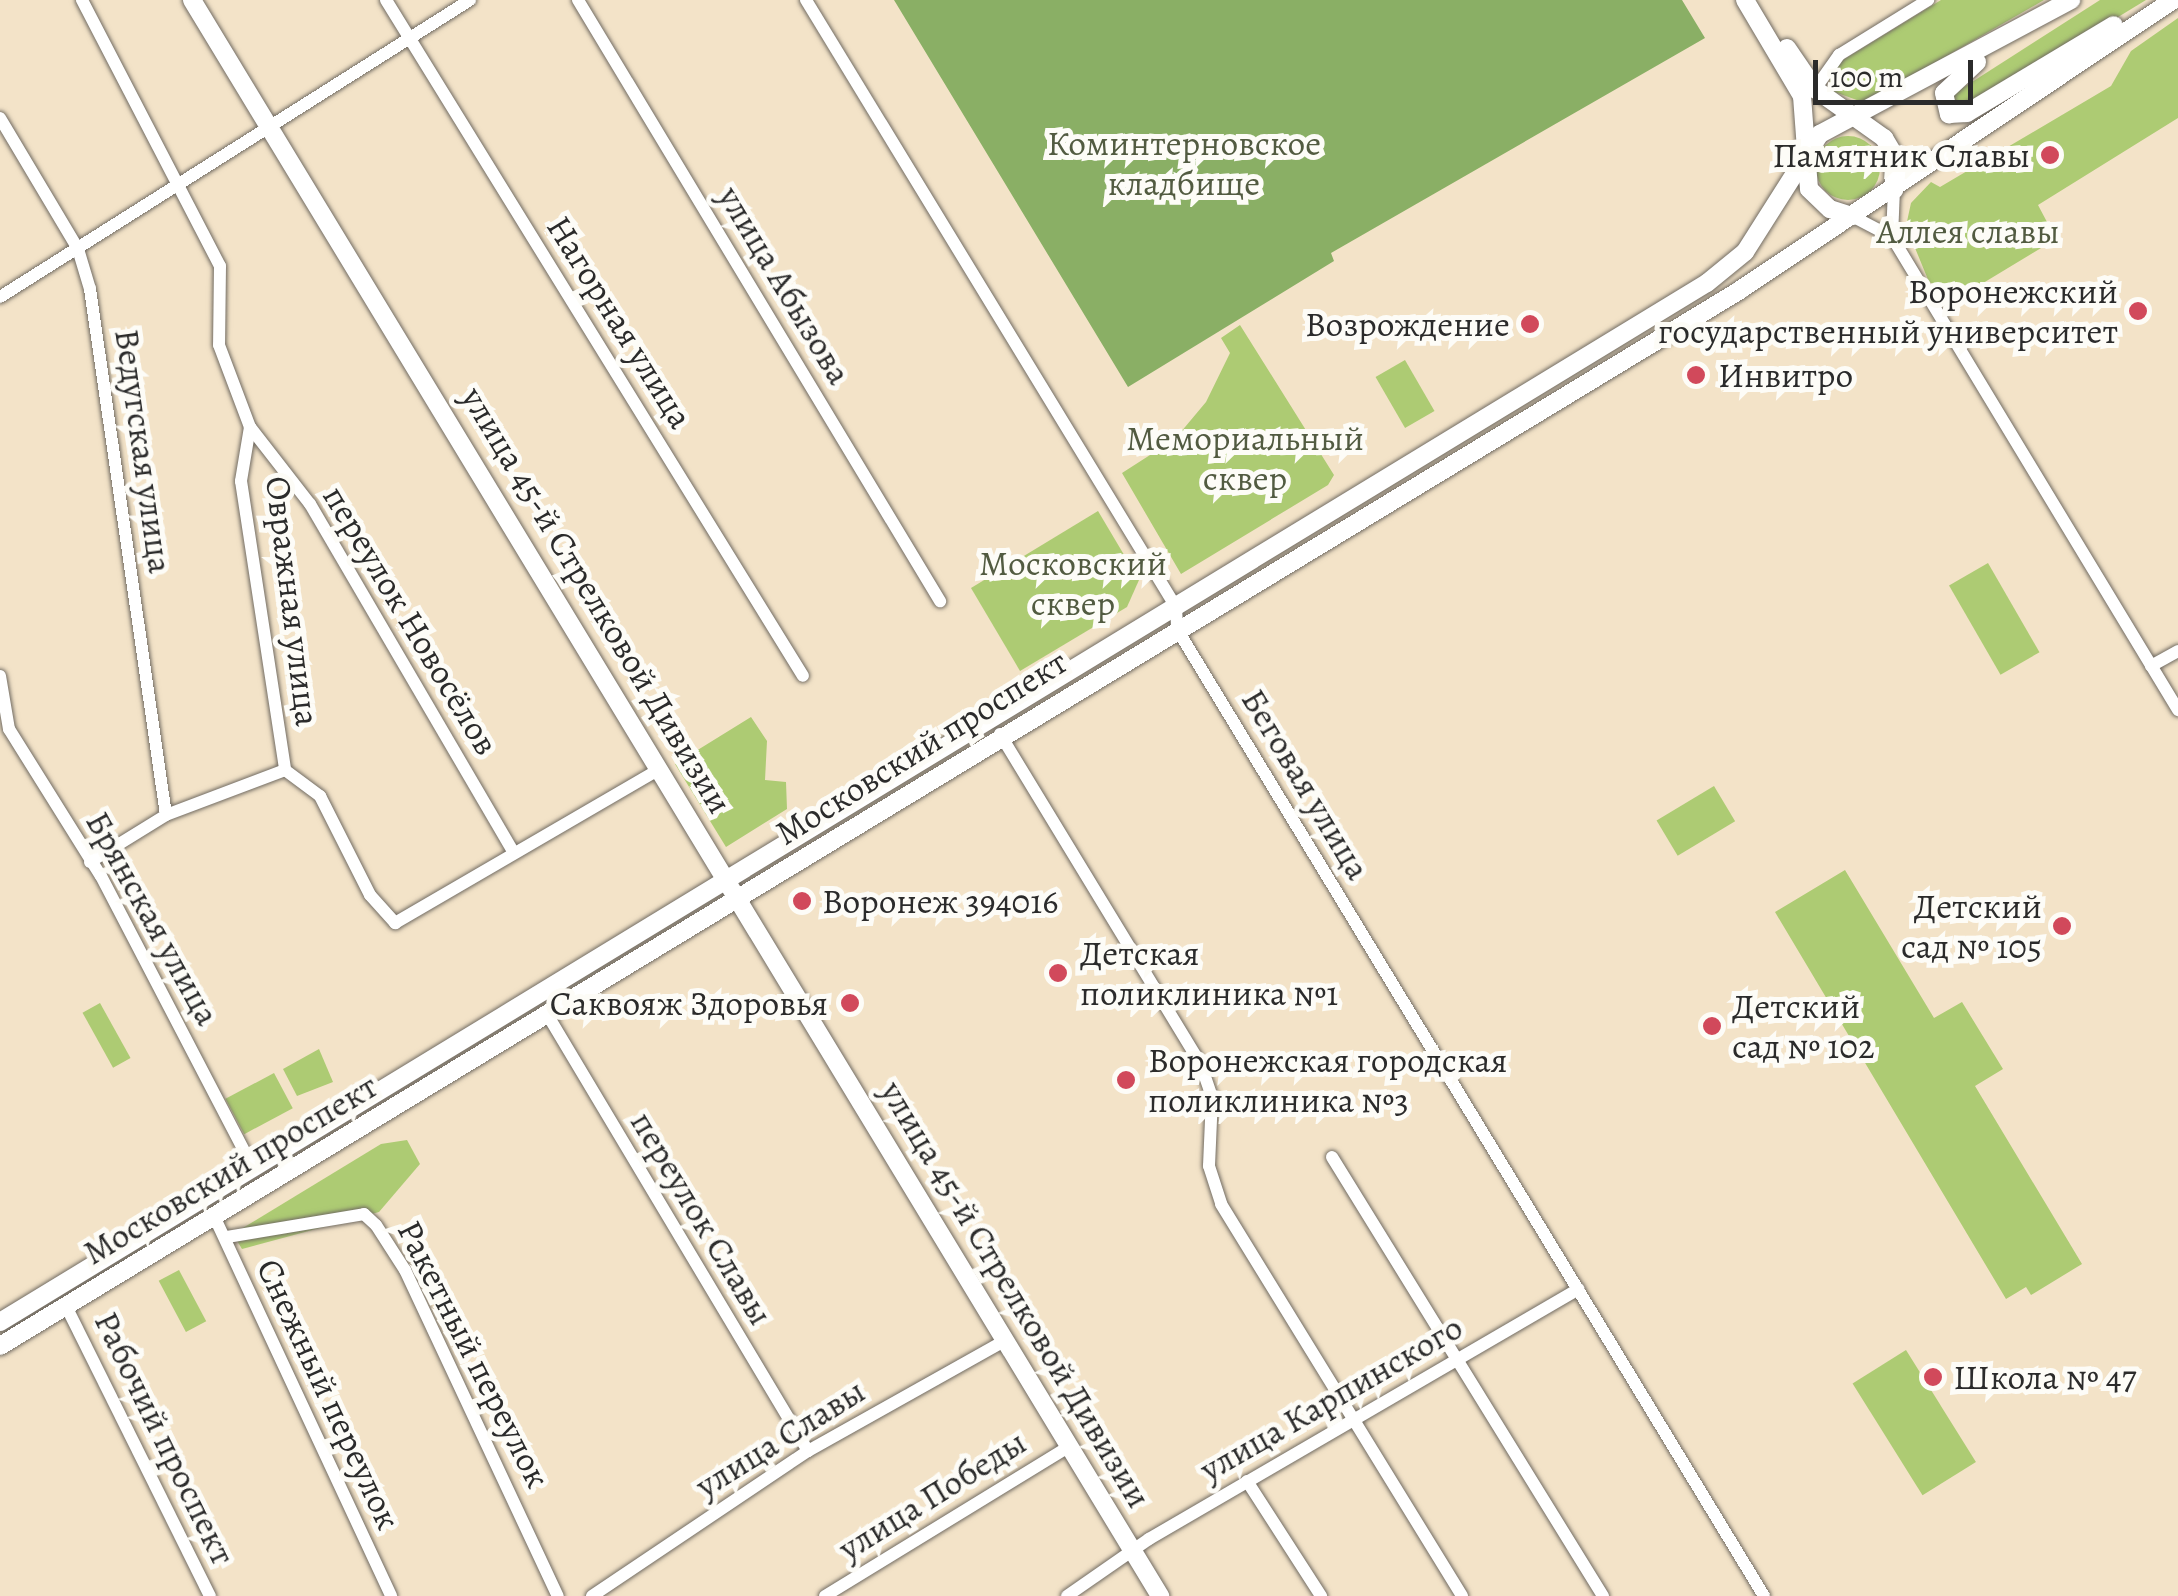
<!DOCTYPE html>
<meta charset="utf-8">
<style>
body{margin:0}
#map{position:relative;width:2178px;height:1596px;overflow:hidden;background:#f3e3c8;font-family:Alegreya,serif}
div>[style]{position:absolute}
[style*='--x']{left:calc(var(--x)*1px);top:calc(var(--y)*1px);width:calc(var(--w)*1px);rotate:calc(var(--a)*1deg)}
.green>*{inset:0;background:#adcb73;transform-origin:0 0}
.round{border-radius:50%}
.forest>*{inset:0;background:#8aaf65}
.roads{filter:drop-shadow(0 0 2px #716b62) drop-shadow(0 0 2px #716b62)}
.minor>*{height:12px;margin:-6px;padding:0 6px;transform-origin:6px;border-radius:6px;background:#fff}
.major>*{height:18px;margin:-9px;padding:0 9px;transform-origin:9px;border-radius:9px;background:#fff}
.dots>*{width:28px;height:28px;translate:-50% -50%;box-sizing:border-box;border:5px solid #fdfcf7;border-radius:50%}
span{translate:-50% -50%;white-space:nowrap;text-align:center;line-height:1.15;-webkit-text-stroke:10px #fdfcf7;paint-order:stroke}
.park-label{font-size:35px;color:#525b41}
.poi-label{font-size:35px;color:#2b2b2b}
.right{translate:-100% -50%;text-align:right}
.left{translate:0 -50%;text-align:left}
.street-label{font-size:35px;color:#2b2b2b}
.scale{position:absolute;left:1813px;top:60px;width:160px;height:45px;box-sizing:border-box;border:5px solid #2b2b2b;border-top:0;padding-left:12px;font-size:30px;line-height:35px;white-space:nowrap;color:#2b2b2b;-webkit-text-stroke:8px #fdfcf7;paint-order:stroke}
</style>
<div id="map">
<div class="green">
<i style="clip-path:polygon(1941px 0,2044px 0,1865px 103px,1832px 91px,1829px 77px,1843px 60px)"></i>
<i style="clip-path:polygon(2100px 0,2146px 0,1962px 112px,1947px 98px)"></i>
<i style="clip-path:polygon(2178px 18px,2178px 118px,2038px 205px,2056px 239px,1960px 297px,1929px 282px,1906px 226px,1911px 203px,1931px 182px,1940px 187px,2111px 86px,2131px 51px)"></i>
<i class="round" style="left:1816px;top:136px;width:64px;height:64px"></i>
<i style="clip-path:polygon(1240px 325px,1334px 475px,1328px 485px,1181px 574px,1122px 473px,1175px 439px,1206px 402px,1230px 353px,1221px 338px)"></i>
<i style="left:1405px;top:360px;width:59px;height:34px;rotate:60deg"></i>
<i style="clip-path:polygon(1098px 511px,1139px 580px,1127px 607px,1020px 671px,971px 588px)"></i>
<i style="left:1988px;top:563px;width:103px;height:45px;rotate:60deg"></i>
<i style="clip-path:polygon(751px 717px,767px 741px,765px 780px,786px 782px,787px 809px,726px 847px,675px 764px)"></i>
<i style="left:1714px;top:786px;width:41px;height:67px;rotate:59deg"></i>
<i style="clip-path:polygon(1845px 870px,1934px 1018px,1962px 1002px,2003px 1069px,1975px 1086px,2082px 1264px,2031px 1295px,2026px 1287px,2006px 1299px,1775px 912px)"></i>
<i style="left:100px;top:1003px;width:63px;height:20px;rotate:61deg"></i>
<i style="clip-path:polygon(319px 1049px,333px 1082px,297px 1096px,283px 1069px)"></i>
<i style="left:274px;top:1073px;width:40px;height:55px;rotate:62deg"></i>
<i style="clip-path:polygon(407px 1140px,420px 1164px,379px 1212px,242px 1249px,233px 1234px,381px 1144px)"></i>
<i style="left:179px;top:1270px;width:58px;height:23px;rotate:62deg"></i>
<i style="left:1906px;top:1350px;width:132px;height:63px;rotate:58deg"></i>
</div>
<div class="forest">
<i style="clip-path:polygon(894px 0,1682px 0,1705px 38px,1331px 253px,1334px 261px,1128px 387px)"></i>
</div>
<div class="roads">
<div class="minor">
<i style="--x:82;--y:0;--w:300;--a:62.6"></i>
<i style="--x:220;--y:266;--w:79;--a:90.7"></i>
<i style="--x:219;--y:345;--w:88;--a:69.3"></i>
<i style="--x:250;--y:427;--w:55;--a:99.5"></i>
<i style="--x:241;--y:481;--w:292;--a:81.3"></i>
<i style="--x:386;--y:0;--w:794;--a:58.33"></i>
<i style="--x:578;--y:0;--w:702;--a:58.94"></i>
<i style="--x:806;--y:0;--w:711;--a:58.64"></i>
<i style="--x:1176;--y:607;--w:22;--a:87"></i>
<i style="--x:1177;--y:629;--w:1131;--a:58.74"></i>
<i style="--x:1815;--y:89;--w:42;--a:-54.8"></i>
<i style="--x:1839;--y:55;--w:105;--a:-31.7"></i>
<i style="--x:0;--y:118;--w:152;--a:59.2"></i>
<i style="--x:78;--y:249;--w:42;--a:73.3"></i>
<i style="--x:90;--y:289;--w:531;--a:81.78"></i>
<i style="--x:1852;--y:216;--w:45;--a:27.7"></i>
<i style="--x:1892;--y:237;--w:553;--a:58.84"></i>
<i style="--x:1892;--y:237;--w:47;--a:-87.6"></i>
<i style="--x:0;--y:297;--w:556;--a:-32.29"></i>
<i style="--x:250;--y:427;--w:98;--a:52.1"></i>
<i style="--x:310;--y:504;--w:400;--a:59.7"></i>
<i style="--x:2151;--y:666;--w:31;--a:-29"></i>
<i style="--x:0;--y:676;--w:54;--a:80.4"></i>
<i style="--x:9;--y:729;--w:173;--a:58"></i>
<i style="--x:101;--y:876;--w:329;--a:62.5"></i>
<i style="--x:1000;--y:734;--w:387;--a:58.7"></i>
<i style="--x:1201;--y:1065;--w:34;--a:71"></i>
<i style="--x:1212;--y:1097;--w:69;--a:92.5"></i>
<i style="--x:1209;--y:1166;--w:40;--a:72"></i>
<i style="--x:1221;--y:1204;--w:460;--a:58.4"></i>
<i style="--x:90;--y:862;--w:89;--a:-31.7"></i>
<i style="--x:166;--y:815;--w:127;--a:-20.7"></i>
<i style="--x:285;--y:770;--w:44;--a:36.6"></i>
<i style="--x:320;--y:796;--w:111;--a:63.2"></i>
<i style="--x:370;--y:895;--w:38;--a:48"></i>
<i style="--x:395;--y:923;--w:306;--a:-30.2"></i>
<i style="--x:547;--y:1014;--w:509;--a:59.15"></i>
<i style="--x:1332;--y:1157;--w:516;--a:58.31"></i>
<i style="--x:214;--y:1216;--w:419;--a:65"></i>
<i style="--x:227;--y:1237;--w:139;--a:-9.5"></i>
<i style="--x:364;--y:1214;--w:16;--a:43"></i>
<i style="--x:376;--y:1225;--w:54;--a:57.2"></i>
<i style="--x:405;--y:1270;--w:360;--a:64.9"></i>
<i style="--x:66;--y:1306;--w:324;--a:63.6"></i>
<i style="--x:1247;--y:1481;--w:137;--a:57.2"></i>
<i style="--x:592;--y:1596;--w:260;--a:-33.9"></i>
<i style="--x:808;--y:1451;--w:227;--a:-29.3"></i>
<i style="--x:825;--y:1596;--w:287;--a:-31.5"></i>
<i style="--x:1067;--y:1596;--w:100;--a:-34.8"></i>
<i style="--x:1149;--y:1539;--w:497;--a:-30.2"></i>
</div>
<div class="major">
<i style="--x:192;--y:0;--w:1867;--a:58.76"></i>
<i style="--x:1745;--y:0;--w:112;--a:59.3"></i>
<i style="--x:1802;--y:96;--w:93;--a:85.7"></i>
<i style="--x:1809;--y:189;--w:29;--a:44"></i>
<i style="--x:1830;--y:209;--w:23;--a:18"></i>
<i style="--x:1787;--y:48;--w:50;--a:55.7"></i>
<i style="--x:1815;--y:89;--w:85;--a:35.4"></i>
<i style="--x:1884;--y:138;--w:17;--a:59"></i>
<i style="--x:1893;--y:153;--w:37;--a:88"></i>
<i style="--x:1977;--y:62;--w:45;--a:136.8"></i>
<i style="--x:1944;--y:93;--w:22;--a:77"></i>
<i style="--x:1949;--y:114;--w:18;--a:-3"></i>
<i style="--x:1967;--y:113;--w:171;--a:-30.9"></i>
<i style="--x:0;--y:1322;--w:1998;--a:-31.33"></i>
<i style="--x:1707;--y:283;--w:49;--a:-39.2"></i>
<i style="--x:1745;--y:252;--w:140;--a:-57.6"></i>
<i style="--x:1820;--y:134;--w:285;--a:-28.1"></i>
<i style="--x:0;--y:1346;--w:2035;--a:-31.25"></i>
<i style="--x:1740;--y:290;--w:521;--a:-33.81"></i>
</div>
</div>
<div class="dots">
<i style="left:2050px;top:155px;background:#d1495b"></i>
<i style="left:2138px;top:311px;background:#d1495b"></i>
<i style="left:1530px;top:324px;background:#d1495b"></i>
<i style="left:1696px;top:375px;background:#d1495b"></i>
<i style="left:802px;top:901px;background:#d1495b"></i>
<i style="left:2062px;top:926px;background:#d1495b"></i>
<i style="left:1058px;top:973px;background:#d1495b"></i>
<i style="left:850px;top:1003px;background:#d1495b"></i>
<i style="left:1712px;top:1026px;background:#d1495b"></i>
<i style="left:1126px;top:1080px;background:#d1495b"></i>
<i style="left:1933px;top:1377px;background:#d1495b"></i>
</div>
<div class="park-label">
<span style="left:1184px;top:163px">Коминтерновское<br>кладбище</span>
<span style="left:1968px;top:231px">Аллея славы</span>
<span style="left:1245px;top:458px">Мемориальный<br>сквер</span>
<span style="left:1073px;top:583px">Московский<br>сквер</span>
</div>
<div class="poi-label">
<span class="right" style="left:2030px;top:155px">Памятник Славы</span>
<span class="right" style="left:2118px;top:311px">Воронежский<br>государственный университет</span>
<span class="right" style="left:1510px;top:324px">Возрождение</span>
<span class="left" style="left:1718px;top:375px">Инвитро</span>
<span class="left" style="left:822px;top:901px">Воронеж 394016</span>
<span class="right" style="left:2042px;top:926px">Детский<br>сад № 105</span>
<span class="left" style="left:1080px;top:973px">Детская<br>поликлиника №1</span>
<span class="right" style="left:828px;top:1003px">Саквояж Здоровья</span>
<span class="left" style="left:1732px;top:1026px">Детский<br>сад № 102</span>
<span class="left" style="left:1148px;top:1080px">Воронежская городская<br>поликлиника №3</span>
<span class="left" style="left:1953px;top:1377px">Школа № 47</span>
</div>
<div class="street-label">
<span style="left:785px;top:285px;rotate:59deg">улица Абызова</span>
<span style="left:620px;top:322px;rotate:58deg">Нагорная улица</span>
<span style="left:144px;top:451px;rotate:82deg">Ведугская улица</span>
<span style="left:597px;top:600px;rotate:59deg">улица 45-й Стрелковой Дивизии</span>
<span style="left:293px;top:601px;rotate:83deg">Овражная улица</span>
<span style="left:411px;top:620px;rotate:59deg">переулок Новосёлов</span>
<span style="left:921px;top:747px;rotate:-32deg">Московский проспект</span>
<span style="left:1306px;top:784px;rotate:59deg">Беговая улица</span>
<span style="left:153px;top:918px;rotate:61deg">Брянская улица</span>
<span style="left:230px;top:1169px;rotate:-31deg">Московский проспект</span>
<span style="left:702px;top:1218px;rotate:59deg">переулок Славы</span>
<span style="left:1016px;top:1294px;rotate:59deg">улица 45-й Стрелковой Дивизии</span>
<span style="left:474px;top:1354px;rotate:63deg">Ракетный переулок</span>
<span style="left:329px;top:1394px;rotate:65deg">Снежный переулок</span>
<span style="left:1331px;top:1398px;rotate:-30deg">улица Карпинского</span>
<span style="left:165px;top:1438px;rotate:64deg">Рабочий проспект</span>
<span style="left:780px;top:1438px;rotate:-32deg">улица Славы</span>
<span style="left:932px;top:1495px;rotate:-32deg">улица Победы</span>
</div>
<div class="scale">100 m</div>
</div>
